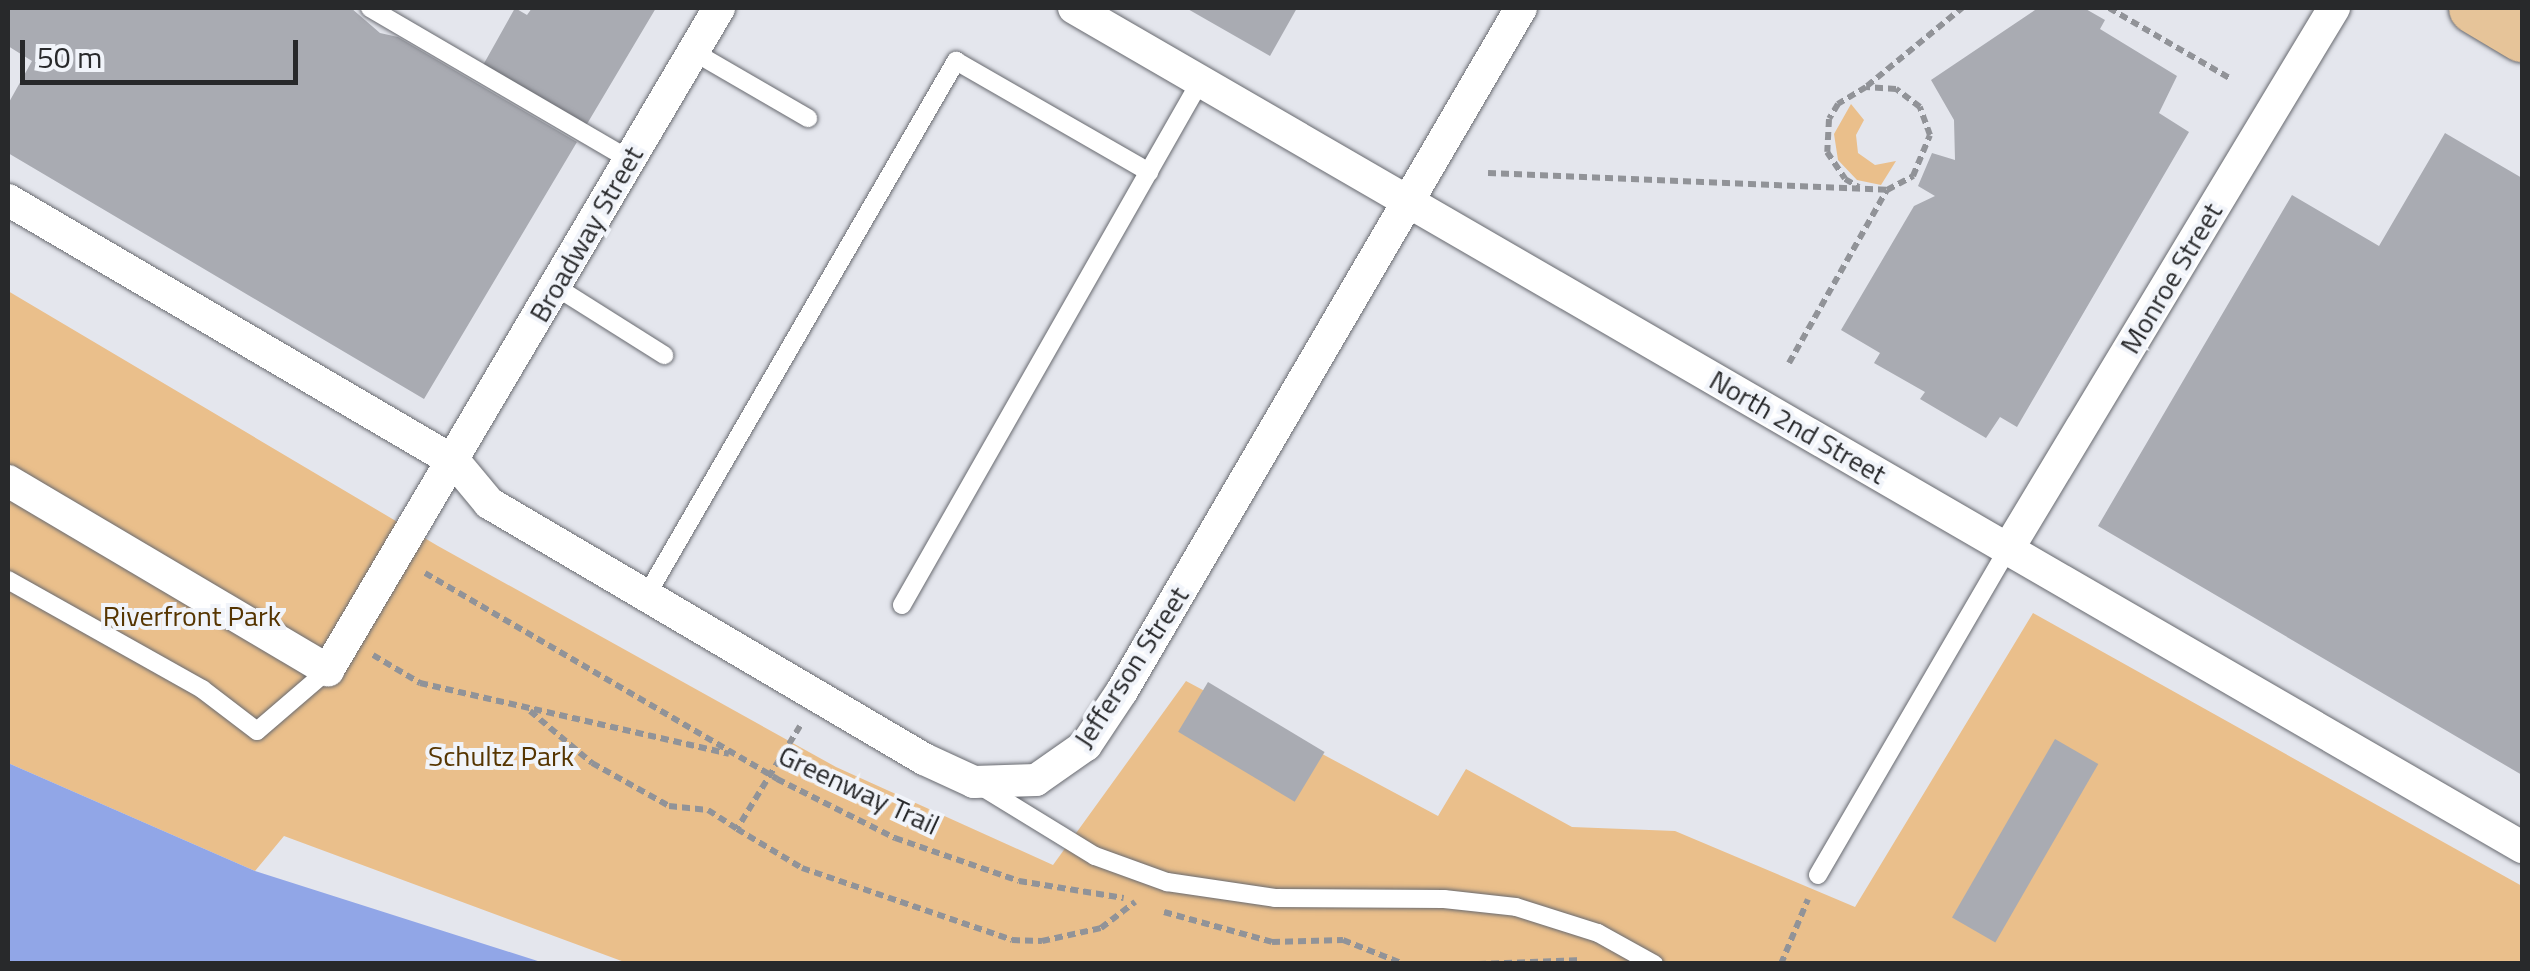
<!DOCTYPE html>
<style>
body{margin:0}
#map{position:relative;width:2530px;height:971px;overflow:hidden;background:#e4e6ed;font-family:"Titillium Web",sans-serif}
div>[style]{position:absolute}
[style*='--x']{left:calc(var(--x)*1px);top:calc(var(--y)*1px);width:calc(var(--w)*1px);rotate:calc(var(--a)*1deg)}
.green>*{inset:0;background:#eabf8b}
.water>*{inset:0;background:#91a6e7}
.building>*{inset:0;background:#a9abb2;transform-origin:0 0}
.path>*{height:6px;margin-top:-3px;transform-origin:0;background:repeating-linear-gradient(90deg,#919398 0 8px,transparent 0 13px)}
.roads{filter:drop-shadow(0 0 2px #686a70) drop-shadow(0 0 2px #686a70)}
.lane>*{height:18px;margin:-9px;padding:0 9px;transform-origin:9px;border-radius:9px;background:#fff}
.street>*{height:32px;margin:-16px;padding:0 16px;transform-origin:16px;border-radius:16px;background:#fff}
.primary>*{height:52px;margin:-26px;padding:0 26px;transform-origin:26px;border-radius:26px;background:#e6c499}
span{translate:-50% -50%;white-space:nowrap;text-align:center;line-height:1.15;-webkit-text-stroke:8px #f1f4fa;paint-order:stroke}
.street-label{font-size:28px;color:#28292b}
.park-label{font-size:28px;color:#563501}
.frame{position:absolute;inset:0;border:10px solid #28292b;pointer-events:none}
.scale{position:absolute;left:20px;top:40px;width:278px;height:45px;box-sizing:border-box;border:5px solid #28292b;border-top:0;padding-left:12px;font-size:30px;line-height:35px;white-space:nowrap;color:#28292b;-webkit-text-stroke:8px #f1f4fa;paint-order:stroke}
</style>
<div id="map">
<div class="green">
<i style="clip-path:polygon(1851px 104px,1864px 120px,1856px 135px,1858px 153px,1875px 165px,1896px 161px,1881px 185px,1857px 180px,1838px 160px,1834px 134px)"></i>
<i style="clip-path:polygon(8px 291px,438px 546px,836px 767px,1053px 865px,1186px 681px,1438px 816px,1466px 769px,1572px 827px,1675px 831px,1855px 907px,2033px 613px,2522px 886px,2522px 963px,627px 963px,284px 836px,255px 871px,8px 763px)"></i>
</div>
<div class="water">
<i style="clip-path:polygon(8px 763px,255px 871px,544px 963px,8px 963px)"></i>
</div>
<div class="building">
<i style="clip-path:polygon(8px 8px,351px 8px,380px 33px,398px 37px,577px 142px,424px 399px,8px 153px,8px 104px,32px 61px,8px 46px)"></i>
<i style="clip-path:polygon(515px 8px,527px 15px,532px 8px,656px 8px,584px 129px,482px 67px)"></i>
<i style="clip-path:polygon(1186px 8px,1297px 8px,1270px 56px)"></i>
<i style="clip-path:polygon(2038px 8px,2084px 8px,2105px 20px,2100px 29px,2177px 76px,2159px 113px,2189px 132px,2017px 427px,2000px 417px,1986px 438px,1920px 399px,1925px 392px,1874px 363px,1880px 353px,1841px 330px,1914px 206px,1935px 196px,1918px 186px,1932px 153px,1955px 160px,1954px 120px,1931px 80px)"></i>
<i style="clip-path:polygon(2445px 133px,2522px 178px,2522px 775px,2098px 526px,2292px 195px,2379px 246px)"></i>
<i style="left:1208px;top:682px;width:136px;height:58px;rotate:31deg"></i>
<i style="left:2055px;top:739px;width:50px;height:206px;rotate:30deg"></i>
</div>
<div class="path">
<i style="--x:2109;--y:8;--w:141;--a:30.2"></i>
<i style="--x:1867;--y:86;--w:123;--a:-39.4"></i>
<i style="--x:1488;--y:173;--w:399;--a:2.4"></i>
<i style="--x:1887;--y:190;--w:30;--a:-28"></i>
<i style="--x:1913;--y:176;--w:44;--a:-67.5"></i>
<i style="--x:1930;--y:135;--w:30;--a:-110"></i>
<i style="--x:1920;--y:107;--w:30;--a:-143"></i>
<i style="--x:1896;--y:89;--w:30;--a:-176"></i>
<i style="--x:1866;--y:87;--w:33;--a:149"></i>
<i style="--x:1838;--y:104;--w:17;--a:121"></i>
<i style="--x:1829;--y:119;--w:33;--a:93"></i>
<i style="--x:1827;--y:152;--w:32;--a:56"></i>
<i style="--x:1845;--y:179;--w:16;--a:30"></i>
<i style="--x:1789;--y:363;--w:199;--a:-60.5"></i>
<i style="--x:425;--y:573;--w:408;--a:30.3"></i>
<i style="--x:777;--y:779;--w:132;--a:26.6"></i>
<i style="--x:895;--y:838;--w:131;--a:19.1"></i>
<i style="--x:1019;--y:881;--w:106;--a:9.2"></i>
<i style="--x:373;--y:655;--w:55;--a:30.8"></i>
<i style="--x:420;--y:683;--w:317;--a:12.9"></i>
<i style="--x:530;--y:711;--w:81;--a:40"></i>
<i style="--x:592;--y:763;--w:88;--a:29.2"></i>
<i style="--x:669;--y:806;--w:39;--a:6"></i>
<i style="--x:708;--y:810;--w:35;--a:33"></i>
<i style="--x:800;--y:726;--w:121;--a:121.5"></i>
<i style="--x:737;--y:829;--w:76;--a:31"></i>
<i style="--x:802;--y:868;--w:222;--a:18.9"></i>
<i style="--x:1012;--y:940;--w:30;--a:2"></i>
<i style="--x:1042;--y:941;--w:60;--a:-12.4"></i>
<i style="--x:1101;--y:928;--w:43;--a:-37.4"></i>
<i style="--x:1164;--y:912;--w:112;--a:15.5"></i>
<i style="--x:1272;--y:942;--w:71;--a:-1.6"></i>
<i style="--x:1343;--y:940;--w:66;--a:21.5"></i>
<i style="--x:1478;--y:964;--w:104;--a:-2.2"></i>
<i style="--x:1781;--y:964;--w:70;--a:-67.4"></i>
</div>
<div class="roads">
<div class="lane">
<i style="--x:370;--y:8;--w:299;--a:30.3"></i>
<i style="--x:694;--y:52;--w:132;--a:30.1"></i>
<i style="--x:556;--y:287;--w:128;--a:32.2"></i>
<i style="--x:8;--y:580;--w:223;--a:29.3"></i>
<i style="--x:202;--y:689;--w:69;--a:37.4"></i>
<i style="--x:257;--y:731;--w:94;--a:-40.7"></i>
<i style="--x:645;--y:598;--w:621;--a:-59.92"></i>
<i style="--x:956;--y:61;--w:223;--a:29.9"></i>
<i style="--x:902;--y:605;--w:604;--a:-60.34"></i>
<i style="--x:979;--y:785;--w:136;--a:31.5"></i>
<i style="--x:1095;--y:856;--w:77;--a:19.9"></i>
<i style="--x:1167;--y:882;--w:109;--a:8.4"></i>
<i style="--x:1275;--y:898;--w:169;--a:0.3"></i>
<i style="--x:1444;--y:899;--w:72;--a:6.3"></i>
<i style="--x:1516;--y:907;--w:86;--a:17.6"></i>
<i style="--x:1598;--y:933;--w:64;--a:29"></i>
<i style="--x:1818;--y:875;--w:377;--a:-59.8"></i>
</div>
<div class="street">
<i style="--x:1074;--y:8;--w:1674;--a:30.09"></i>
<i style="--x:8;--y:200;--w:518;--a:30.38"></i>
<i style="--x:455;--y:462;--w:53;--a:50.3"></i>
<i style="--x:489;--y:503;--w:505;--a:30.48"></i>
<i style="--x:924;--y:759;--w:55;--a:24.7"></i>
<i style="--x:974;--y:782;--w:62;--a:-1.8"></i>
<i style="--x:1036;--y:780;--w:61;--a:-35"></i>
<i style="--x:1086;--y:745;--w:65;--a:-56.3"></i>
<i style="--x:1122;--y:691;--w:791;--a:-59.71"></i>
<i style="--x:8;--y:481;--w:372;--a:30.6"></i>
<i style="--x:328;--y:670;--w:769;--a:-59.43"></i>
<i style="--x:2008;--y:549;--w:632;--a:-58.93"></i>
</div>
<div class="primary">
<i style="--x:2475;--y:8;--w:55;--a:30.8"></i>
</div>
</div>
<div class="street-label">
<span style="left:586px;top:234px;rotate:-60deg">Broadway Street</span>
<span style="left:2171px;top:278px;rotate:-59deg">Monroe Street</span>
<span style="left:1798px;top:427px;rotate:30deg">North 2nd Street</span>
<span style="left:1131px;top:667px;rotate:-57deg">Jefferson Street</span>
<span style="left:859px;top:790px;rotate:25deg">Greenway Trail</span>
</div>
<div class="park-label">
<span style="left:192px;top:616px">Riverfront Park</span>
<span style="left:501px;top:756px">Schultz Park</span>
</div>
<div class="frame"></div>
<div class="scale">50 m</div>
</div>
